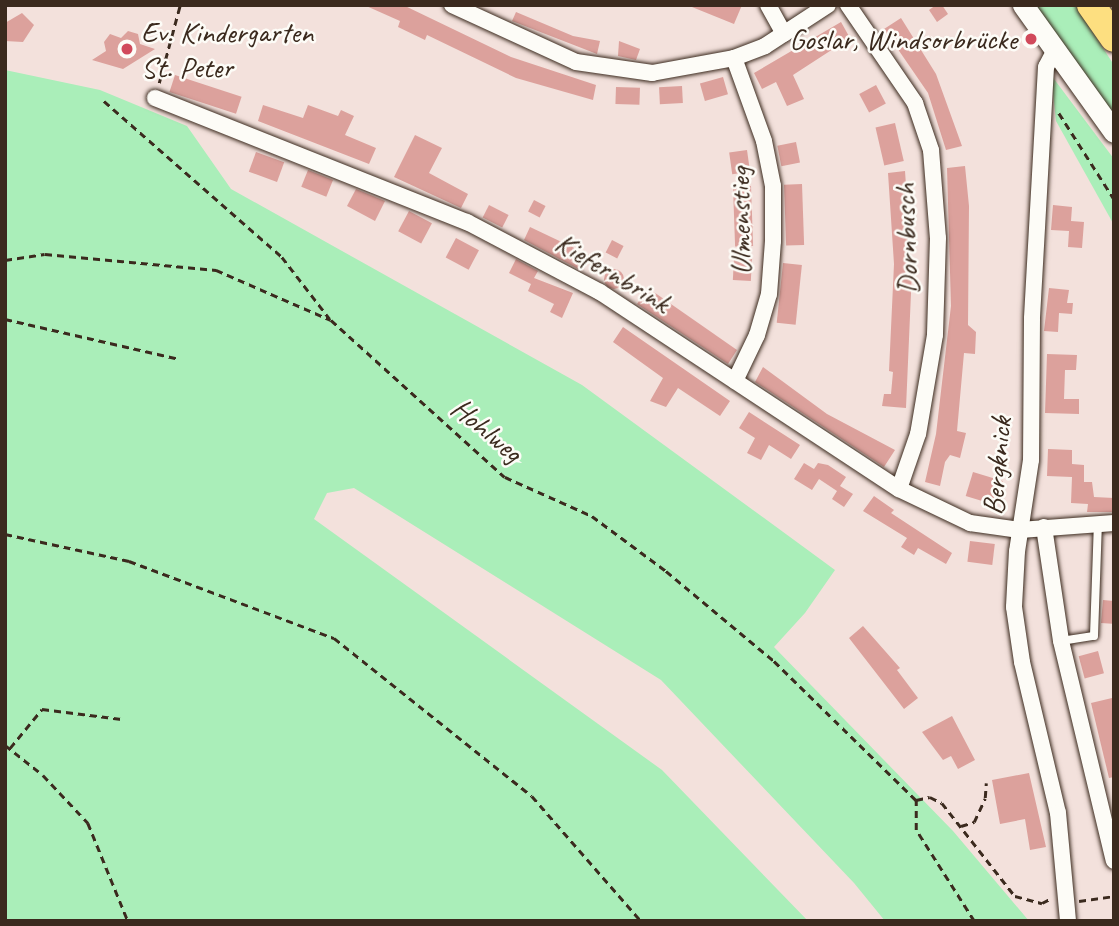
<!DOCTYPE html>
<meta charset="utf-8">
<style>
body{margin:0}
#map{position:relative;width:1119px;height:926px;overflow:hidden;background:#f3e1dc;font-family:Caveat,sans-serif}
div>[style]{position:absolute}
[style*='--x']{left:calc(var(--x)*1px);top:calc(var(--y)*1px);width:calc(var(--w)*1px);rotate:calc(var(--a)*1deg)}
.green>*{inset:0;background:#aaeeb9}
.building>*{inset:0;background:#dca19c;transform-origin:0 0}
.round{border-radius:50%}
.path>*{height:2.5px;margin-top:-1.25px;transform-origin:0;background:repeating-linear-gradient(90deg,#3b2a1e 0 7px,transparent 0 12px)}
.roads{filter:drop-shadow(0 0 2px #3b2a1e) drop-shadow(0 0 2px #3b2a1e)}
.lane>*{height:8px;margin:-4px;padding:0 4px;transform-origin:4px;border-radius:4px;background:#fdfcf7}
.street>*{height:16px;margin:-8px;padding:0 8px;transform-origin:8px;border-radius:8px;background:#fdfcf7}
.secondary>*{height:21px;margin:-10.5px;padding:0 10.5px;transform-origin:10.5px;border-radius:10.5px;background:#fdfcf7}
.highway>*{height:28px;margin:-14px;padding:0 14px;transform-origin:14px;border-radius:14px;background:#fddf80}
.dots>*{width:19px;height:19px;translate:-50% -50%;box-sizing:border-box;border:4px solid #fdfcf7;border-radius:50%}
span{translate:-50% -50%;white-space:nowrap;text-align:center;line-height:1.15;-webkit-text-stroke:5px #fdfcf7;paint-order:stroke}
.poi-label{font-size:30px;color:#3b2a1e}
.left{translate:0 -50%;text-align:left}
.right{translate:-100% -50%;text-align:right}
.street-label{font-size:30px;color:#3b2a1e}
.frame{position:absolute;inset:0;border:7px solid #3b2a1e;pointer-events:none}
</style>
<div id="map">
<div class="green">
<i style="clip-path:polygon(1032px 5px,1075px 5px,1114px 65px,1114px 115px)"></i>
<i style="clip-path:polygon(5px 70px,100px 90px,187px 126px,231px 189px,582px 385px,835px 570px,805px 613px,774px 647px,953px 831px,1029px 921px,885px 921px,854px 883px,661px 680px,354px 488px,327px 493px,314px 519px,662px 770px,808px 921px,5px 921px)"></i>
<i style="clip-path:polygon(1051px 75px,1114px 159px,1114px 225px,1056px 121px)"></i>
</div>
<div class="building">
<i style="clip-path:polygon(364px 5px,403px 5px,511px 57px,596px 85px,593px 100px,516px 78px,427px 35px,425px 40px,398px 27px,400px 21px)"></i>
<i style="clip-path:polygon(687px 5px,742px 5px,734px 24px)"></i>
<i style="clip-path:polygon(936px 5px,942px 5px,948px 14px,937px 22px,929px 10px)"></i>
<i style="clip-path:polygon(516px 12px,573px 36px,600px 41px,597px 54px,512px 21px)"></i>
<i style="clip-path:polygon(22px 13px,34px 25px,23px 42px,5px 41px,5px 23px)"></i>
<i style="clip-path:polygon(901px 18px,936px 74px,962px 146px,946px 150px,928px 93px,884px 29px)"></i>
<i style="clip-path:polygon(841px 22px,850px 38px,793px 75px,804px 99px,787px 106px,776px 82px,762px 89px,754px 73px)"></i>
<i style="clip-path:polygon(128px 31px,138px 34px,140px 44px,155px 49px,123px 69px,92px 60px,106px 51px,104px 42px,110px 34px,121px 38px)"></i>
<i style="clip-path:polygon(619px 41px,640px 49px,636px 60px,618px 56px)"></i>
<i style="left:175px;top:75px;width:70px;height:18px;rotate:18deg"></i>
<i style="left:723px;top:77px;width:18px;height:24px;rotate:74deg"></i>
<i style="left:876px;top:85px;width:21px;height:19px;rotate:62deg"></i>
<i style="left:682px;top:86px;width:17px;height:23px;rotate:87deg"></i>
<i style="left:616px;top:87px;width:24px;height:17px;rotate:2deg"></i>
<i style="clip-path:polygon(263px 105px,303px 118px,308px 105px,338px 116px,341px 110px,354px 116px,345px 135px,376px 148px,369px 164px,258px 121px)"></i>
<i style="left:895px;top:123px;width:39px;height:20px;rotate:77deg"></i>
<i style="clip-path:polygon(415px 135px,442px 148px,429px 173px,468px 194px,461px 208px,394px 177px)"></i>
<i style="left:796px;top:142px;width:21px;height:19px;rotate:79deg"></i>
<i style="left:747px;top:150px;width:22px;height:18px;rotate:82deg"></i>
<i style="left:256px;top:152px;width:30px;height:21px;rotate:20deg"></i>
<i style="clip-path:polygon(965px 166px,969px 206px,968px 325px,976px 332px,975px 354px,964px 353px,957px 431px,966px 433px,960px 458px,950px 455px,945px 462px,940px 486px,925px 482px,936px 434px,951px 306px,947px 168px)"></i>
<i style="left:308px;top:170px;width:27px;height:18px;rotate:22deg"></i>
<i style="clip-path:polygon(905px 171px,912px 270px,906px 408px,882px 406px,884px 394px,891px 394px,893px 372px,889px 371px,894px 264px,888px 173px)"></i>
<i style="left:802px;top:184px;width:61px;height:18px;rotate:88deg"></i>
<i style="left:751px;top:186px;width:60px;height:18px;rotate:88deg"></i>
<i style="clip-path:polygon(356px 189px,385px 201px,375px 221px,347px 206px)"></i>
<i style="left:534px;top:200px;width:13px;height:13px;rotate:27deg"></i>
<i style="left:489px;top:205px;width:22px;height:14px;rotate:27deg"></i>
<i style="clip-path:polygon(1053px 205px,1072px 207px,1071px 221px,1084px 222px,1082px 248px,1068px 247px,1069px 231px,1051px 230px)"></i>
<i style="left:409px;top:211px;width:26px;height:23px;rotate:28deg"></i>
<i style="clip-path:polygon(530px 227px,589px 255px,582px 271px,524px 240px)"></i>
<i style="left:456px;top:238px;width:26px;height:22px;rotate:28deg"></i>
<i style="left:612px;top:240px;width:13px;height:14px;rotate:27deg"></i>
<i style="left:734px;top:258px;width:18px;height:22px;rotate:3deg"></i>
<i style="clip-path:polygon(516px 259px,538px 271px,534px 278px,573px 293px,562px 318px,550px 312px,554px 304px,528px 291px,531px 284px,509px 273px)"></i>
<i style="left:783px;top:263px;width:19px;height:60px;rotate:6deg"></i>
<i class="round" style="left:604px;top:269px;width:20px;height:20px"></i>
<i style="clip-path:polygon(648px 288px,737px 350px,728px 364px,637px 304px)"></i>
<i style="clip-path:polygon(1049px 288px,1069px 290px,1067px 303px,1073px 303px,1072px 314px,1059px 313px,1058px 332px,1044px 331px)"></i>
<i style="clip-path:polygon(623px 327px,730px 401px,720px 416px,678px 388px,666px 407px,650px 401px,663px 378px,613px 342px)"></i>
<i style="clip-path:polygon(1047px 354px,1077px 355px,1076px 370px,1065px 370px,1064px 399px,1079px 399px,1079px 414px,1045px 413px)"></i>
<i style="clip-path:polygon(763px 367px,827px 414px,895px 450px,884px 467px,755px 382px)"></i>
<i style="clip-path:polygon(749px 412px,800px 445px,791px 459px,769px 445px,761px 460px,747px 453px,755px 438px,739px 428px)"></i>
<i style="clip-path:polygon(1048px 449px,1072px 450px,1072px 464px,1084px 465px,1084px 482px,1092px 482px,1094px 497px,1114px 498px,1114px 512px,1087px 512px,1088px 504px,1071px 503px,1072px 477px,1047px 476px)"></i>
<i style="clip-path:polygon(804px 463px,814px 469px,818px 463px,828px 465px,846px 477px,840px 486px,853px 494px,844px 507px,832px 499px,837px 491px,819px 479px,812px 490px,794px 479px)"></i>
<i style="left:973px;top:472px;width:31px;height:25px;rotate:17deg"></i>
<i style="clip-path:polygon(874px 496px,894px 510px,891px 513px,952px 553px,946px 564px,918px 548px,914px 555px,901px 547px,907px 538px,863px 511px)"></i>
<i style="left:970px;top:541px;width:25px;height:21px;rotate:7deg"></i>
<i style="left:1103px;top:600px;width:11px;height:23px;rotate:5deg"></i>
<i style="clip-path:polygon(863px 626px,900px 668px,897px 670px,918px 698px,904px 709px,849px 638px)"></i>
<i style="left:1098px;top:651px;width:23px;height:20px;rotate:75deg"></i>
<i style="clip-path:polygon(1112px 698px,1114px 777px,1109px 778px,1091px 703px)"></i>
<i style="clip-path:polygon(952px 716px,975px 760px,958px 769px,951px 756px,943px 760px,922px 732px)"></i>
<i style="clip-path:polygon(1029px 773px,1046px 847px,1030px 850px,1025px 819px,1000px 824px,992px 780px)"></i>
</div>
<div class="path">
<i style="--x:159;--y:83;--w:81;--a:-74.9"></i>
<i style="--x:104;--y:101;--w:237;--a:41.2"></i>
<i style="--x:282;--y:257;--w:78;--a:52.3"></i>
<i style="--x:1059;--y:113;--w:102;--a:57.4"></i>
<i style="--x:5;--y:260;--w:40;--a:-8.5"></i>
<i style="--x:45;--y:254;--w:172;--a:5.3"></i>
<i style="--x:216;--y:270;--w:125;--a:23.5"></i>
<i style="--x:331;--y:320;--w:234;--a:42.1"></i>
<i style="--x:505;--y:477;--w:95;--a:24.1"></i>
<i style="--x:592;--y:516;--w:92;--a:36.6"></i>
<i style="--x:666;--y:571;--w:141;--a:39.8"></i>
<i style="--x:774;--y:661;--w:199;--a:44.4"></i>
<i style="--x:5;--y:319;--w:179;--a:12.9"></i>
<i style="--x:5;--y:534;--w:127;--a:12.3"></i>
<i style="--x:129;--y:561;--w:219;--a:20.6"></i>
<i style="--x:334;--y:638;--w:253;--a:38.6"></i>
<i style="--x:532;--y:796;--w:166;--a:48.9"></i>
<i style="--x:5;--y:745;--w:48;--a:38.3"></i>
<i style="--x:43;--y:775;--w:66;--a:46.8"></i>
<i style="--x:88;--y:823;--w:106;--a:67.8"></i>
<i style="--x:10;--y:748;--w:50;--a:-50.6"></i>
<i style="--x:42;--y:709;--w:80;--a:7.2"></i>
<i style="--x:961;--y:826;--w:14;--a:-17"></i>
<i style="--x:974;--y:822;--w:26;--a:-65"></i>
<i style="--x:985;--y:798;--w:15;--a:-86"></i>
<i style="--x:1079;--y:901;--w:35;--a:-8"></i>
<i style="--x:974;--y:921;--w:108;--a:-122.5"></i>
<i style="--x:916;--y:830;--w:30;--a:-90"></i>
<i style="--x:916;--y:800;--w:14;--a:-12"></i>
<i style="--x:930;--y:797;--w:13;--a:27"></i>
<i style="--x:942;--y:803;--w:118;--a:51.9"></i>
<i style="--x:1015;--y:896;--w:28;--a:15"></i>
<i style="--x:1042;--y:903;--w:9;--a:-27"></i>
</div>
<div class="roads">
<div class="lane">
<i style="--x:1061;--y:641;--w:33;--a:-9"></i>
<i style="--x:1094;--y:636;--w:112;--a:-88"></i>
</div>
<div class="street">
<i style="--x:452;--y:5;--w:136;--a:24.7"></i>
<i style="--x:576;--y:62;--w:77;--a:8.2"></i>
<i style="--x:652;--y:73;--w:83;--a:-10.4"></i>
<i style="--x:734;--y:58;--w:33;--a:-21"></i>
<i style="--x:765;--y:46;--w:75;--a:-33.1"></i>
<i style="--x:768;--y:5;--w:33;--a:61"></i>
<i style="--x:848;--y:5;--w:119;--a:55.6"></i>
<i style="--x:915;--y:103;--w:50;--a:71.2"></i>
<i style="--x:931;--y:150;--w:88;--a:85.5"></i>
<i style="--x:938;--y:238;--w:97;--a:91.8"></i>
<i style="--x:935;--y:335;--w:100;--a:99.7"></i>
<i style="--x:918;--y:434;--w:58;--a:109.1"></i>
<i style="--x:1055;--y:50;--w:19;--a:118"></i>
<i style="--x:1046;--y:67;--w:252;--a:93.2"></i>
<i style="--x:1032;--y:319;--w:141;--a:90.4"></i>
<i style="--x:1031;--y:460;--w:92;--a:98.7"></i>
<i style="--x:1017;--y:551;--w:56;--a:93.1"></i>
<i style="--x:1014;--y:607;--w:56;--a:81.7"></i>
<i style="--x:1022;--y:662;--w:155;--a:76.6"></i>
<i style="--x:1058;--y:813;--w:108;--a:84.7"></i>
<i style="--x:734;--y:58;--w:88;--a:70.1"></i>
<i style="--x:764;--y:141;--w:46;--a:78.7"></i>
<i style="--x:773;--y:186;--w:55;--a:90"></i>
<i style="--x:773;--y:241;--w:53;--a:94.3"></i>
<i style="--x:769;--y:294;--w:43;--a:106.3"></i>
<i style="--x:757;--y:335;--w:51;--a:115.6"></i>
<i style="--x:155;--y:98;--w:336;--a:21.7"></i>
<i style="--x:467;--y:222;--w:150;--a:27.8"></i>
<i style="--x:600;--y:292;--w:358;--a:33.4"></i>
<i style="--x:899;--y:489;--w:79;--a:25.6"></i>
<i style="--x:970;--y:523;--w:50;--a:8"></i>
<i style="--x:1020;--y:530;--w:94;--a:-4.3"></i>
<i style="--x:1044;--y:527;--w:115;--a:81.5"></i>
<i style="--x:1061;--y:641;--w:226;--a:76.5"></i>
</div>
<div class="secondary">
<i style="--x:1023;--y:5;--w:156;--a:54.4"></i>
</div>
<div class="highway">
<i style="--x:1091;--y:5;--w:40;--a:55.1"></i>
</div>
</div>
<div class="dots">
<i style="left:1031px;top:39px;background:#d1495b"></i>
<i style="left:127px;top:49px;background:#d1495b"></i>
</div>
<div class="poi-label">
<span class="left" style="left:141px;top:49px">Ev. Kindergarten<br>St. Peter</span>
<span class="right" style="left:1017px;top:39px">Goslar, Windsorbrücke</span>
</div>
<div class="street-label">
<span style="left:740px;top:221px;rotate:-91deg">Ulmenstieg</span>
<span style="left:906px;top:239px;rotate:-92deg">Dornbusch</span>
<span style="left:613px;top:272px;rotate:31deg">Kiefernbrink</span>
<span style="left:487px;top:430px;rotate:40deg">Hohlweg</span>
<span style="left:997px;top:466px;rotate:-85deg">Bergknick</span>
</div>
<div class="frame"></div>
</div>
